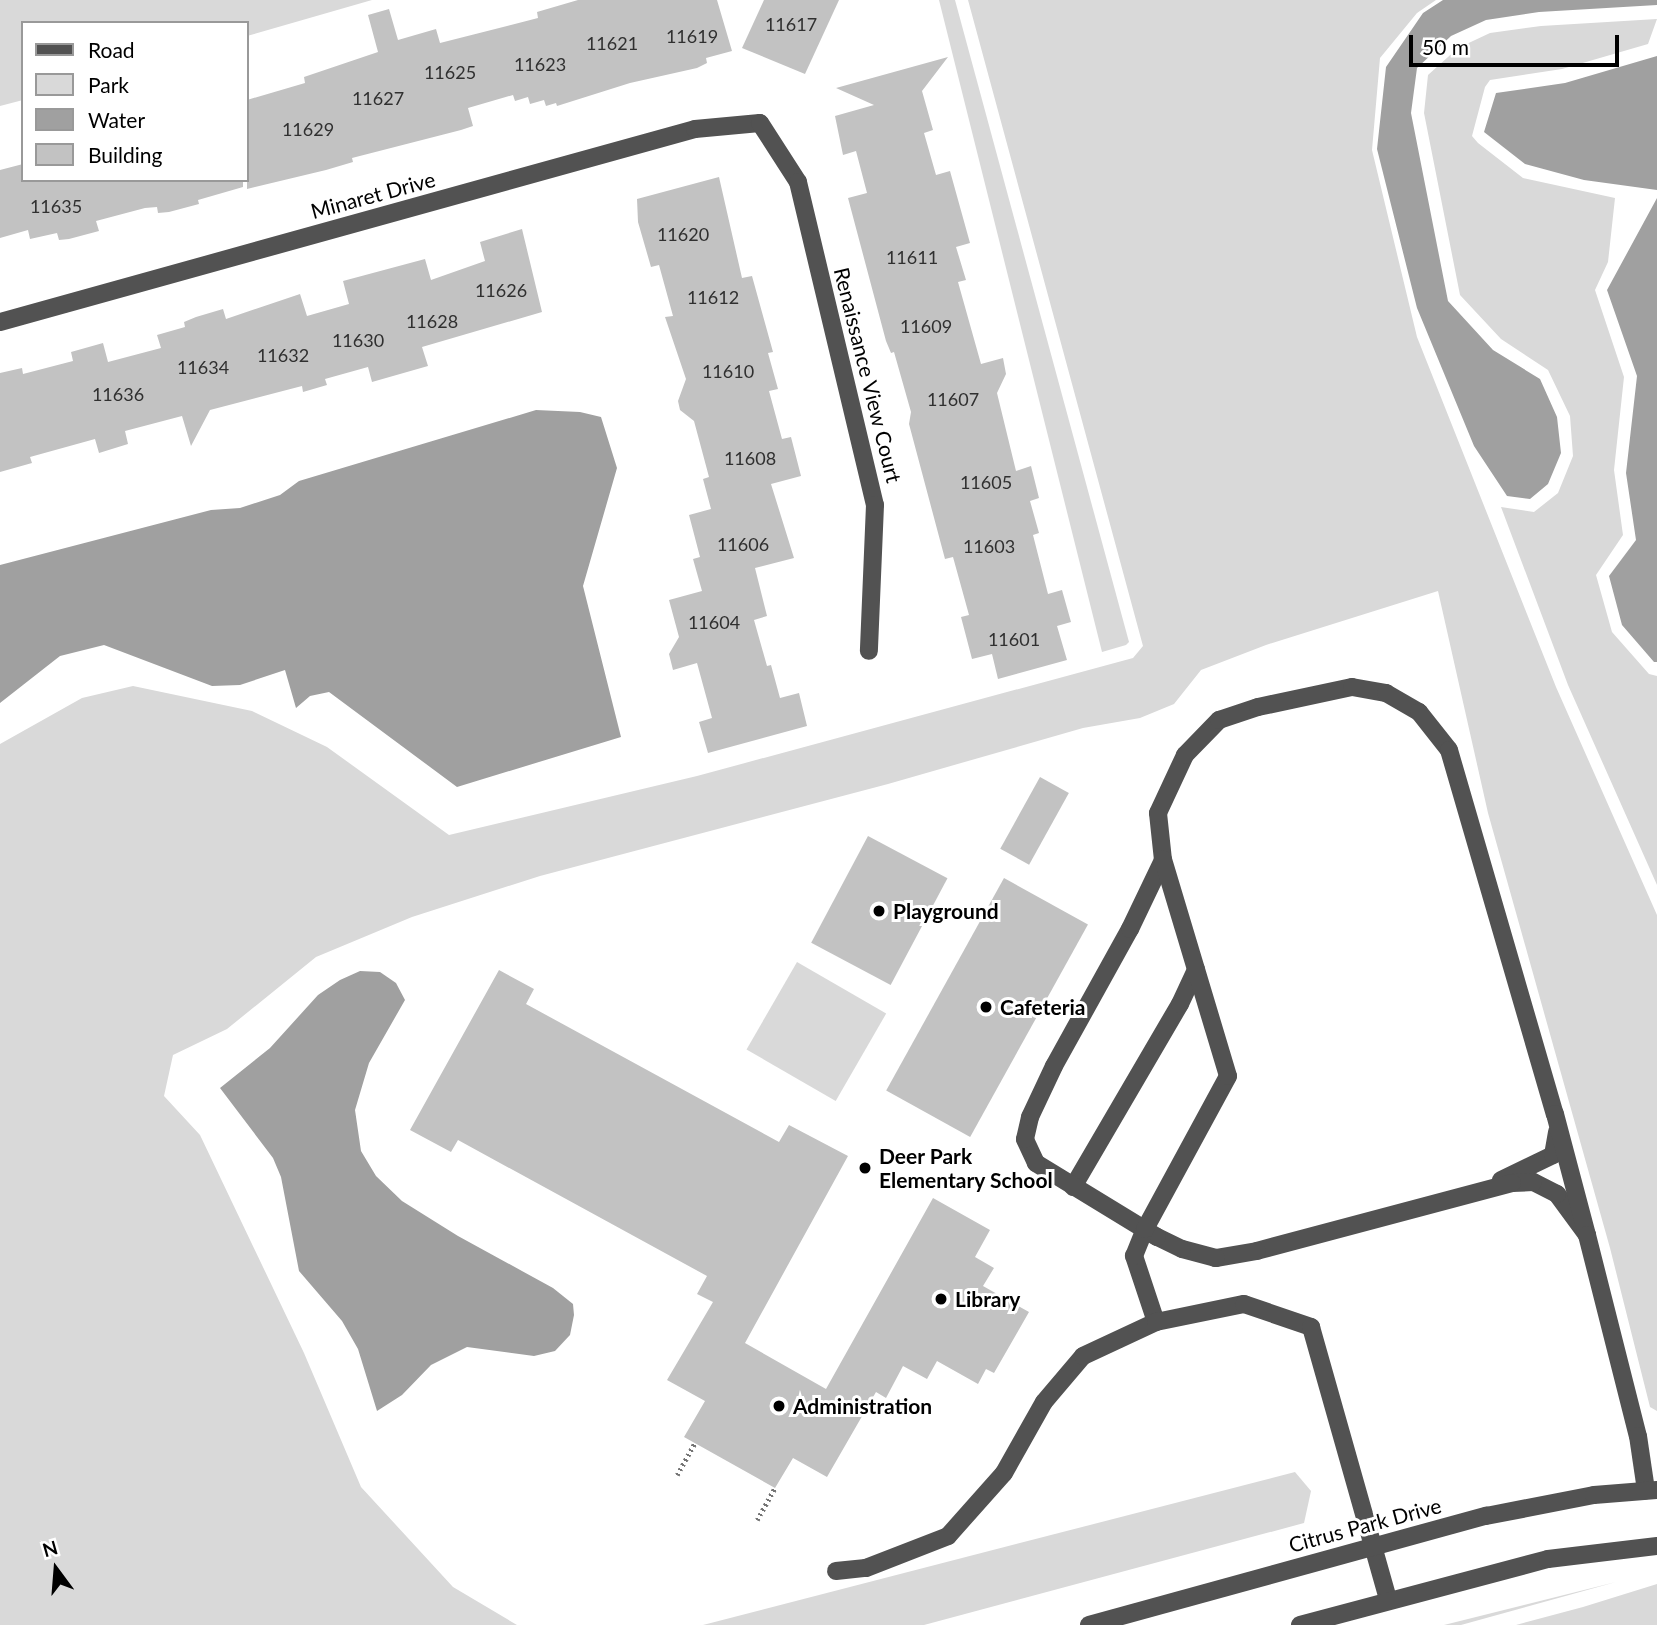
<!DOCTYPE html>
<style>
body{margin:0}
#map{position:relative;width:1657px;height:1625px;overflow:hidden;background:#fff;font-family:Lato,sans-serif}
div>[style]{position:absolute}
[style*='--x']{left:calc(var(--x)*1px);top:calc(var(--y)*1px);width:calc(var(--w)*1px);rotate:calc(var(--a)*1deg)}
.green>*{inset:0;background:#d9d9d9;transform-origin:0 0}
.water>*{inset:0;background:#a0a0a0}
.building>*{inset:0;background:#c2c2c2;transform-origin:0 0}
.path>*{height:4.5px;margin-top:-2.25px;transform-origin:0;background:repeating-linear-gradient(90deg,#747474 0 2px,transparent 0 5.5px)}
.minor>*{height:18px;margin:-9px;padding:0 9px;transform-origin:9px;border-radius:9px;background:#525252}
.dots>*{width:19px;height:19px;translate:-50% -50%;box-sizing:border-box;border:4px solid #fff;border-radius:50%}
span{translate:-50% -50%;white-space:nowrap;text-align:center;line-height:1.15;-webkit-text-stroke:6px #fff;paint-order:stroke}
.number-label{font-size:18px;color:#303030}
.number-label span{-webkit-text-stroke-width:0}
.street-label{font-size:21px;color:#000}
.poi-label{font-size:21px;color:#000;font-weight:700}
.left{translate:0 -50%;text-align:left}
.legend{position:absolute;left:21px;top:21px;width:228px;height:161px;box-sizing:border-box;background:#fff;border:2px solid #999;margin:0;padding:9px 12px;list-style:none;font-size:21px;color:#000}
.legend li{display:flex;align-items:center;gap:14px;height:35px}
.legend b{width:35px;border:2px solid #999}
.north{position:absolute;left:21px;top:1534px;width:70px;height:70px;-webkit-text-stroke:5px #fff;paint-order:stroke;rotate:344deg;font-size:19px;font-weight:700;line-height:28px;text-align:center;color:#000}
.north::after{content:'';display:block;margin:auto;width:24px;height:32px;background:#000;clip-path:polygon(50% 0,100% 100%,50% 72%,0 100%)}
.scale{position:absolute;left:1409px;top:35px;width:210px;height:32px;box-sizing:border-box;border:4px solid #000;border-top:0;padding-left:9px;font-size:21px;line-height:24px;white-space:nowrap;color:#000;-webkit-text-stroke:5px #fff;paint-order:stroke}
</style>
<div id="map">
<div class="green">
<i style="clip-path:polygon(0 0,372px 0,247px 36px,247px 23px,23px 23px,23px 100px,0 106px)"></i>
<i style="clip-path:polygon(939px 0,955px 0,1129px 642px,1126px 645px,1102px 652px)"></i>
<i style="clip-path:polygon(968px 0,1436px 0,1417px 13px,1380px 58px,1372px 150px,1417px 337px,1556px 687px,1657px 915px,1657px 1411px,1650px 1407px,1610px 1248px,1488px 813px,1438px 591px,1266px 645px,1201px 670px,1174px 704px,1140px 718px,1083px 728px,888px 784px,540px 876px,412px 917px,316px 957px,227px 1029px,173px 1055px,164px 1096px,200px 1135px,304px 1353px,361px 1487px,453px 1587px,517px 1625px,0 1625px,0 744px,82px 698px,133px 686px,252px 711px,327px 747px,449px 835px,697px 776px,1133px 658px,1143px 646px)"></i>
<i style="clip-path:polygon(1657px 19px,1648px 44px,1562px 69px,1490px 80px,1485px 87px,1472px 136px,1478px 143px,1523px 178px,1615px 198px,1608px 262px,1595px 290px,1624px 377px,1614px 470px,1623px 535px,1596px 575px,1612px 632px,1649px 674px,1657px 676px,1657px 885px,1568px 685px,1501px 507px,1534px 512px,1558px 493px,1573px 456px,1570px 416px,1548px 370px,1501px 339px,1460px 295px,1424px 113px,1428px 75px,1458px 48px,1490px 33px,1541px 26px)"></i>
<i style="left:797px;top:962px;width:103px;height:101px;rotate:30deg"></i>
<i style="clip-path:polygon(1295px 1472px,1311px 1491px,1304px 1523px,924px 1625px,703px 1625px)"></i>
<i style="clip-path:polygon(1616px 1582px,1461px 1625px,1444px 1625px)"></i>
<i style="clip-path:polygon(1657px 1584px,1657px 1625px,1516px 1625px,1583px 1607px)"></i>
</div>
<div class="water">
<i style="clip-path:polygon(1443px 0,1657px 0,1657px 5px,1539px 12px,1486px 20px,1451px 36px,1417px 68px,1411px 113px,1448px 301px,1493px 350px,1540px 379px,1557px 417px,1561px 453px,1548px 484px,1530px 499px,1507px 496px,1474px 446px,1417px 308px,1377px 149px,1386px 67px,1423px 13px)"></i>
<i style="clip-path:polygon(1657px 56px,1657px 190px,1584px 180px,1525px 164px,1484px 132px,1496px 93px,1565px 83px)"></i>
<i style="clip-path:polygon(1657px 198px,1657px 662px,1654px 662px,1622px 625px,1609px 576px,1636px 540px,1626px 473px,1637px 376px,1607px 290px)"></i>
<i style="clip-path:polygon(536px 410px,580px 412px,601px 417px,617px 468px,583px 586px,621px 737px,457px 787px,329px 692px,310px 696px,296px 708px,285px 670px,240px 685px,212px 686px,104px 645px,60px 656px,0 703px,0 565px,211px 510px,240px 508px,280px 495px,299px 481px)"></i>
<i style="clip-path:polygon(360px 971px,380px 972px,396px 983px,405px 1000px,369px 1063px,355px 1110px,361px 1151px,376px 1176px,402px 1201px,458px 1236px,553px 1288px,573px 1304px,574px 1315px,570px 1335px,555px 1351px,534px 1356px,467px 1347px,431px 1365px,402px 1395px,377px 1411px,358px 1349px,342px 1321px,299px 1271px,281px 1177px,273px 1158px,220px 1088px,270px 1048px,318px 995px,340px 980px)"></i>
</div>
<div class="building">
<i style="clip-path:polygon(578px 0,717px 0,732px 51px,706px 58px,707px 63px,697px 68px,630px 83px,557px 106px,556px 103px,546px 106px,544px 100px,530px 104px,528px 97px,515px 101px,513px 95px,468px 108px,473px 126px,461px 130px,352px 158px,353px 162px,326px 170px,247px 189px,247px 100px,305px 83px,304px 77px,378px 52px,368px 15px,389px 9px,398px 40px,436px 29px,440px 43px,538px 18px,537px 12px)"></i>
<i style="clip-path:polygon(764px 0,839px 0,805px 74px,742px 48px)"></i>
<i style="clip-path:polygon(948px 57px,922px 91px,933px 130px,924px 133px,936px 175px,950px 171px,970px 243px,956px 247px,966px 280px,958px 282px,981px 364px,1003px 358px,1006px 374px,997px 393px,1016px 471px,1031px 466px,1039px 498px,1030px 501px,1039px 533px,1033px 535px,1048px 594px,1062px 590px,1071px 622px,1057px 626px,1067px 660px,998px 679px,992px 654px,972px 659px,961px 617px,969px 615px,953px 557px,945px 559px,909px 424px,911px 412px,894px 352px,891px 353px,886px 341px,848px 198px,867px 193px,856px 151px,843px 155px,835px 116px,874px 105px,836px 88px)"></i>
<i style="clip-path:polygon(23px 164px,23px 180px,243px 180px,243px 187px,198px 200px,199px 204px,169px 212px,158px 213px,157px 207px,145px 208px,96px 221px,99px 231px,69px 239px,59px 240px,57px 233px,30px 239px,28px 230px,0 238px,0 170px)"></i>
<i style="clip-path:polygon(719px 177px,742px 278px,752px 276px,773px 352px,768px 353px,778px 389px,769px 391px,782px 439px,791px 437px,801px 476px,771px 484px,794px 558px,755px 568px,767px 616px,754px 620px,767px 666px,771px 665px,780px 698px,799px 693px,807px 726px,708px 753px,699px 722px,712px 718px,697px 663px,673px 670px,669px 654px,679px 637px,669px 600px,702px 591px,693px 559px,700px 557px,689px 515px,711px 509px,703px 479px,709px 477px,694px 421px,680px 410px,678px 401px,686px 379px,665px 317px,673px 316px,659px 265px,651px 267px,638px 222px,637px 199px)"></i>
<i style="clip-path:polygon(522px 229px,542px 312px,422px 347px,428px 366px,372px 382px,368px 367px,325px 379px,327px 385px,303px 392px,302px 386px,210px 410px,191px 446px,182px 416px,125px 431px,128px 444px,99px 453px,95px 439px,30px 457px,32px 463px,0 472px,0 373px,22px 368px,23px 374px,73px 361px,71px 352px,103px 343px,108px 362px,161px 348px,157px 335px,185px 327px,184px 322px,196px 317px,223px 309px,226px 319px,300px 294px,307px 316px,349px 304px,343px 281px,425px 259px,431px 280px,485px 261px,480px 242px)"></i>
<i style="left:1040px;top:777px;width:33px;height:82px;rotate:29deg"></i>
<i style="left:868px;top:836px;width:90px;height:121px;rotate:28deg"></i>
<i style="left:1004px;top:878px;width:96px;height:243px;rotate:29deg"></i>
<i style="clip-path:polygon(499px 970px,534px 989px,526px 1004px,779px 1142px,789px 1125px,848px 1156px,745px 1343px,826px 1389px,933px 1198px,990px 1230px,975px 1257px,994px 1268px,983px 1286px,1029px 1312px,994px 1373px,986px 1369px,978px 1384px,937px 1361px,927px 1379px,903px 1366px,886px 1398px,876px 1392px,827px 1477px,793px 1458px,775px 1488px,684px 1437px,705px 1401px,667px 1380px,713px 1302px,697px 1294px,707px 1276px,458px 1140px,451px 1152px,410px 1130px)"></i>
</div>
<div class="path">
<i style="--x:677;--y:1475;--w:37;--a:-61"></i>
<i style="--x:757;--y:1520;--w:37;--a:-61"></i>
</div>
<div class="minor">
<i style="--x:0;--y:322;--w:721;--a:-15.52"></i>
<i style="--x:695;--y:129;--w:65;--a:-5.3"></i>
<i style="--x:760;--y:123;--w:70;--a:57.2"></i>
<i style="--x:798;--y:182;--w:332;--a:76.6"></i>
<i style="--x:875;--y:505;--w:146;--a:92.4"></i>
<i style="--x:1501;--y:1180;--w:58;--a:-25.7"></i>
<i style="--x:1553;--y:1155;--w:23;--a:-80"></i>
<i style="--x:1073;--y:1187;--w:212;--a:-59.7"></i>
<i style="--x:1180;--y:1004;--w:38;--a:-65"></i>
<i style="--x:1587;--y:1235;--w:51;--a:-126.2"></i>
<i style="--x:1557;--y:1194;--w:27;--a:-153"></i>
<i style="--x:1533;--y:1182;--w:21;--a:177"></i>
<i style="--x:1512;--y:1183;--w:264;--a:165.1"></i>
<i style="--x:1257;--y:1251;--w:42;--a:170.3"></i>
<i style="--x:1216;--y:1258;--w:35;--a:-165"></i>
<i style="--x:1182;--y:1249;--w:28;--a:-154"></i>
<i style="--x:1157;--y:1237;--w:142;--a:-148.6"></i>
<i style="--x:1036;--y:1163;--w:26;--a:-115"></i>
<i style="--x:1025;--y:1139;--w:23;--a:-77"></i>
<i style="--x:1030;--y:1117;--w:56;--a:-64.8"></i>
<i style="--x:1054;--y:1066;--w:157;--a:-61"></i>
<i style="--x:1130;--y:929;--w:76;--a:-64.4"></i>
<i style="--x:1163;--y:860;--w:47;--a:-96.1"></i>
<i style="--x:1158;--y:813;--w:64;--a:-65"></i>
<i style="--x:1185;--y:755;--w:49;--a:-45.8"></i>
<i style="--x:1219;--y:720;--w:41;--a:-18.4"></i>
<i style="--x:1258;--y:707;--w:96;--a:-12"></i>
<i style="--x:1352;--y:687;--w:35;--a:10"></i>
<i style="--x:1386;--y:693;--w:38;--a:30"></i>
<i style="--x:1419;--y:712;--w:48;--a:51.7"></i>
<i style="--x:1449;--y:750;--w:379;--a:73.8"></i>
<i style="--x:1555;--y:1114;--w:125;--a:75.2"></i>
<i style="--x:1587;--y:1235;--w:207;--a:75.8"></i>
<i style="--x:1638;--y:1436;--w:55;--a:81.6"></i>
<i style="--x:1156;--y:1322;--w:70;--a:-108.4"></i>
<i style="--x:1134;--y:1256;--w:29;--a:-68"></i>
<i style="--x:1145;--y:1229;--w:174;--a:-61.5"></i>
<i style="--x:1228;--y:1076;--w:226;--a:-106.7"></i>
<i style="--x:836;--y:1571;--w:30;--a:-6"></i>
<i style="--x:866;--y:1568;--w:88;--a:-21.3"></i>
<i style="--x:948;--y:1536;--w:84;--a:-48.4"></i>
<i style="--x:1004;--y:1473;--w:81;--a:-60.6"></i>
<i style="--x:1044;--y:1402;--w:60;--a:-49.7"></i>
<i style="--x:1083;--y:1356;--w:81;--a:-25"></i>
<i style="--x:1156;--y:1322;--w:90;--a:-11.6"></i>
<i style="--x:1244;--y:1304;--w:71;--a:18.9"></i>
<i style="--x:1311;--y:1327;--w:284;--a:74.2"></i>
<i style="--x:1089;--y:1625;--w:412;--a:-15.4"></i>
<i style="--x:1486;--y:1516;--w:110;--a:-11"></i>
<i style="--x:1594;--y:1495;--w:63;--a:-4.5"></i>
<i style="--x:1300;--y:1625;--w:257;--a:-14.9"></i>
<i style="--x:1548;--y:1559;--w:110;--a:-6.8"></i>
</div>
<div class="dots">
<i style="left:879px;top:911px;background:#000"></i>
<i style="left:986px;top:1007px;background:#000"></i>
<i style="left:865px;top:1168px;background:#000"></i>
<i style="left:941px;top:1299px;background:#000"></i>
<i style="left:779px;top:1406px;background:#000"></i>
</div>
<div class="number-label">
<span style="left:791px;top:24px">11617</span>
<span style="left:692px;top:36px">11619</span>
<span style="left:612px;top:43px">11621</span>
<span style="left:540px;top:64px">11623</span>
<span style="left:450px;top:72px">11625</span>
<span style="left:378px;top:98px">11627</span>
<span style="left:308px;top:129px">11629</span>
<span style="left:56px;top:206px">11635</span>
<span style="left:683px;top:234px">11620</span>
<span style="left:912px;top:257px">11611</span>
<span style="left:501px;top:290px">11626</span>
<span style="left:713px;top:297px">11612</span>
<span style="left:432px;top:321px">11628</span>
<span style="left:926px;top:326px">11609</span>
<span style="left:358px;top:340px">11630</span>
<span style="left:283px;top:355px">11632</span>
<span style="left:203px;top:367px">11634</span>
<span style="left:728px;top:371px">11610</span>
<span style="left:118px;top:394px">11636</span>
<span style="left:953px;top:399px">11607</span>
<span style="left:750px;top:458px">11608</span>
<span style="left:986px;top:482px">11605</span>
<span style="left:743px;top:544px">11606</span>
<span style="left:989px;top:546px">11603</span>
<span style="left:714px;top:622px">11604</span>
<span style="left:1014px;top:639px">11601</span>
</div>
<div class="street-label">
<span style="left:373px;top:195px;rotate:-15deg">Minaret Drive</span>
<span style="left:868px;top:375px;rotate:76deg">Renaissance View Court</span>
<span style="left:1365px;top:1525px;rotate:-15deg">Citrus Park Drive</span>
</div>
<div class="poi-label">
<span class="left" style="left:893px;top:911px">Playground</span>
<span class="left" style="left:1000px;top:1007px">Cafeteria</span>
<span class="left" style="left:879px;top:1168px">Deer Park<br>Elementary School</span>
<span class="left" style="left:955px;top:1299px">Library</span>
<span class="left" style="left:793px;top:1406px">Administration</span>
</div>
<ul class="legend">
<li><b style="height:9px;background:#525252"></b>Road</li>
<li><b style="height:19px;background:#d9d9d9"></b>Park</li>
<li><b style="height:19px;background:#a0a0a0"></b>Water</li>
<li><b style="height:19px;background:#c2c2c2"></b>Building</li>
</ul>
<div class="north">N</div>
<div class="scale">50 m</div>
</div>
